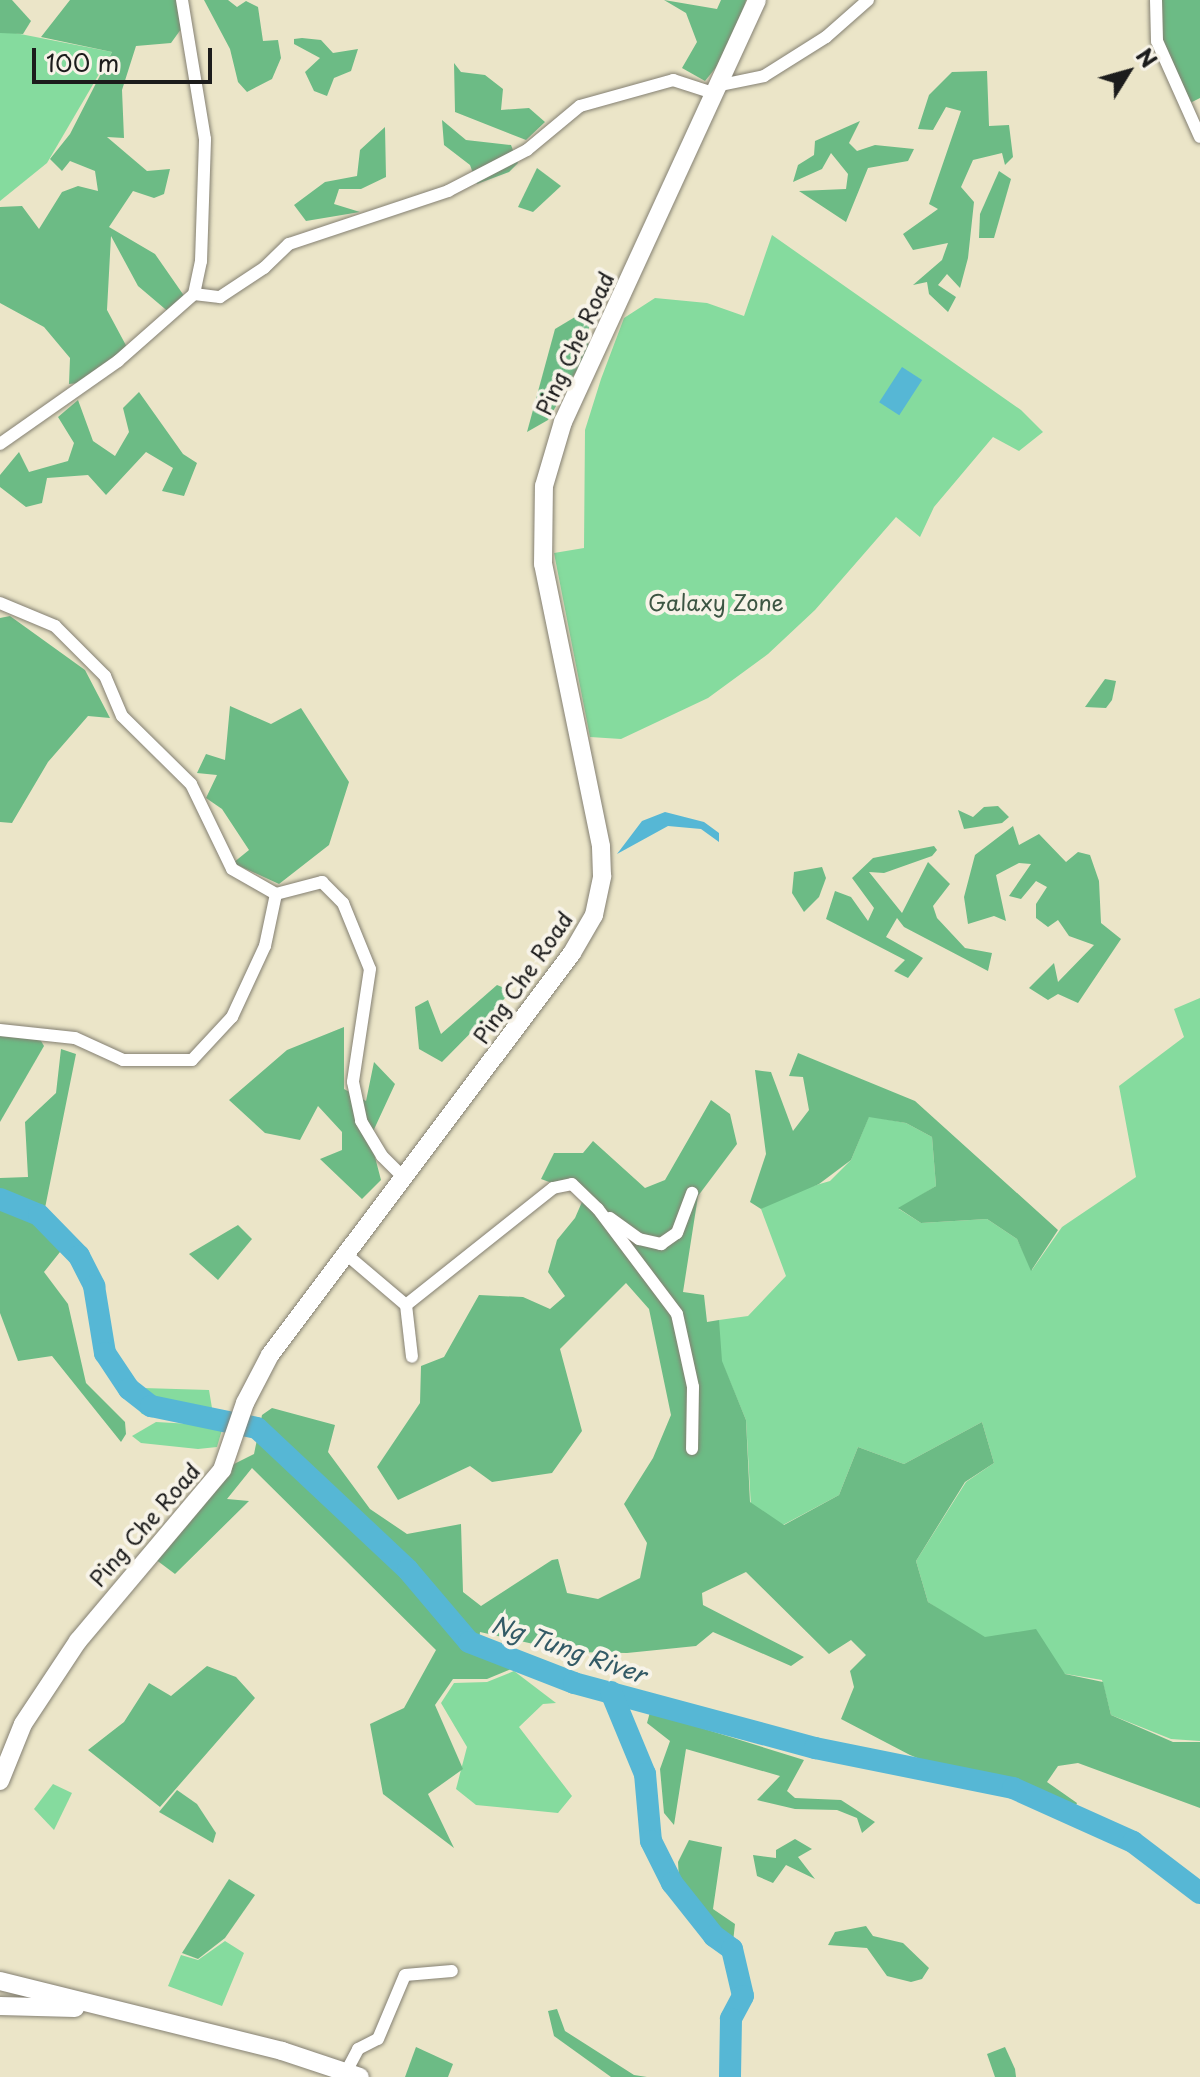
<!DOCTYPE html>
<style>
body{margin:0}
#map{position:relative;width:1200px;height:2077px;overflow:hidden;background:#ebe5c8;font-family:"Playpen Sans",sans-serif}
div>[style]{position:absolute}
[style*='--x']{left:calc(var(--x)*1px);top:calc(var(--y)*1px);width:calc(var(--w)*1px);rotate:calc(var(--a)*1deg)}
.green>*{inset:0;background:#85db9e}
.forest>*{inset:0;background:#6cbb85}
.water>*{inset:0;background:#56b7d5;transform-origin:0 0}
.river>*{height:22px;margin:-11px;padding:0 11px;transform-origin:11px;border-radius:11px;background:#56b7d5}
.roads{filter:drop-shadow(0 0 2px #848072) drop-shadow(0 0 2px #848072)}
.street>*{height:12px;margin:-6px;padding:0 6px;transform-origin:6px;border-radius:6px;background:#fff}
.secondary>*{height:18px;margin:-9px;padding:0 9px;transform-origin:9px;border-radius:9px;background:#fff}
span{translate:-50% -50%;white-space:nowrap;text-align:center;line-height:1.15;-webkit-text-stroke:8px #f7f3e8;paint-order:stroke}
.street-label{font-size:22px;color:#1c1c1c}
.park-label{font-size:22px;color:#3c5543}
.water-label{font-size:24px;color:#335a66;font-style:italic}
.north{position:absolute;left:1088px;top:32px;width:80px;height:80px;-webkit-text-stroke:6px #f7f3e8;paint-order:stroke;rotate:53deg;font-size:22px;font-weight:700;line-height:32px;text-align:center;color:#1c1c1c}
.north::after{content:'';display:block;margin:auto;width:28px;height:36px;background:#1c1c1c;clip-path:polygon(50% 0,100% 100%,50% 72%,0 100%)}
.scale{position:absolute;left:32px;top:48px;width:180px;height:36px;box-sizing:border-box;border:4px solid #1c1c1c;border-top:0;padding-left:10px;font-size:24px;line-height:28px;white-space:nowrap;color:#1c1c1c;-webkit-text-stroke:6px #f7f3e8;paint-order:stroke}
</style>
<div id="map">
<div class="green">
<i style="clip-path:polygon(0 30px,112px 52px,47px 163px,0 201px)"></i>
<i style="clip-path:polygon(772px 235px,1021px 410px,1043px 432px,1019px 451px,993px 437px,934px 507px,920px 537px,896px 517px,815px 610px,768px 654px,708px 698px,621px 739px,590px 737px,554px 553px,584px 548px,585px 430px,601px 379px,624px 318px,655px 298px,707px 303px,744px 316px)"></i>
<i style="clip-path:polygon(1200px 998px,1200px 1741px,1171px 1739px,1111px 1715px,1102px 1680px,1060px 1673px,981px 1638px,928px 1602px,916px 1561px,966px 1482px,994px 1463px,982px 1422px,904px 1464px,858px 1447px,839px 1495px,783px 1525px,751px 1507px,746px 1420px,718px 1353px,719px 1320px,748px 1316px,786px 1276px,761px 1209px,782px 1195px,830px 1181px,851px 1160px,869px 1116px,906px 1123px,932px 1137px,936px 1186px,899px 1209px,921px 1223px,987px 1219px,1017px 1239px,1032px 1270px,1062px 1227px,1136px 1177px,1119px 1086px,1184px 1037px,1174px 1009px)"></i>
<i style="clip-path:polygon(93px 1308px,105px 1309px,110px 1343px,129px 1377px,143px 1388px,209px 1390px,212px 1408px,182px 1409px,172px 1417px,142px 1414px,105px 1366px)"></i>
<i style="clip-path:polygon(156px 1422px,209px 1425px,222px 1430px,217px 1447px,198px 1449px,141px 1443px,132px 1436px)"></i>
<i style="clip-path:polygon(514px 1671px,556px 1703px,543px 1704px,519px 1727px,572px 1796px,558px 1813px,476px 1805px,456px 1789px,467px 1747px,441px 1703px,454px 1683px,487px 1682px)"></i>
<i style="clip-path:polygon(53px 1784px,72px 1793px,54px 1830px,34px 1809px)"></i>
<i style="clip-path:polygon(225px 1941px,244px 1953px,222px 2006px,168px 1986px,181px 1955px,198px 1960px)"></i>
</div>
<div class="forest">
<i style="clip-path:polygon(0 0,12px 0,31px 21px,23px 34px,0 33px)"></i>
<i style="clip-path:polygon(70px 0,180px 0,184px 25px,171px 43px,136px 46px,122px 90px,124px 138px,107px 137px,147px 171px,170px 169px,164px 194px,154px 198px,133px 191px,109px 227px,155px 254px,187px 300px,171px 314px,138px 286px,111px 236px,107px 310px,129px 351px,88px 382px,69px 384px,70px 358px,44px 327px,0 303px,0 207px,22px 206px,39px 229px,62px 192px,78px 186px,98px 191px,95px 171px,70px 161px,62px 171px,50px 159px,70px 134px,112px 52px,41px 37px)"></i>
<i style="clip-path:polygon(204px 0,228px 0,237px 7px,246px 1px,258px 7px,263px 41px,278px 40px,281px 58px,272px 79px,247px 92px,238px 82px,230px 49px)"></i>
<i style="clip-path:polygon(664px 0,717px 9px,721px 0,746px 0,734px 45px,705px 81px,682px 68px,697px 42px,686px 13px)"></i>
<i style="clip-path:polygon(1152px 0,1200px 0,1200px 98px,1186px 105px,1162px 52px)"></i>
<i style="clip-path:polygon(302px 38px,321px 40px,333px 53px,358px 49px,351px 71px,334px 78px,327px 96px,314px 91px,305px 72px,320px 58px,294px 44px,294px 39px)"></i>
<i style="clip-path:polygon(454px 63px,461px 72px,485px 75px,503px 89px,501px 110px,529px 108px,545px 122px,526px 140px,455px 112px)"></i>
<i style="clip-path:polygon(987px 71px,989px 126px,1009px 125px,1013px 157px,1005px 165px,1002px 153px,973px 160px,961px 187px,974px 202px,968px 258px,960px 288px,947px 274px,938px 285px,956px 297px,948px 312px,929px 294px,927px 282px,913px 285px,942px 260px,948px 243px,913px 250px,903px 234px,938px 209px,929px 204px,961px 111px,946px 107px,933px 130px,918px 129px,929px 95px,952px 72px)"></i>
<i style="clip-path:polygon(442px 120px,466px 140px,511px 145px,518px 163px,509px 172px,477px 184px,470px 165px,444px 145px)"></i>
<i style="clip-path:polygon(860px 121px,849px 143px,857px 151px,875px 145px,914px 149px,908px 161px,868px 168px,846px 222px,799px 191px,846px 189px,848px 174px,831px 153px,822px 169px,793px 182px,798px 165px,814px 155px,815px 141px)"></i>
<i style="clip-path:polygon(385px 127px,386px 177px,361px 189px,339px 189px,334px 204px,360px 212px,306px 221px,294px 205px,325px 182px,357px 176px,360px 150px)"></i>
<i style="clip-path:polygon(537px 168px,561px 186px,533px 212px,518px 207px)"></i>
<i style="clip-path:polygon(999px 171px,1011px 179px,994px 238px,979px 238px,980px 214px)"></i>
<i style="clip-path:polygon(590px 308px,588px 351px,548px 420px,527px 432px,555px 329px)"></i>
<i style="clip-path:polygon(139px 392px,183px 454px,197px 463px,184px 496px,162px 491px,173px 468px,146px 452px,106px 495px,88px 475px,47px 478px,42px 503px,26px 507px,0 487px,0 475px,19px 452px,29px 472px,68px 461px,74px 443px,58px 417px,78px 400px,93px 441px,115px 456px,129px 432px,123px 408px)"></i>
<i style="clip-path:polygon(10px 616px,85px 670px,110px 718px,88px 716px,48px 762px,12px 823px,0 822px,0 618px)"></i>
<i style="clip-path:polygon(1105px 679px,1116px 681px,1112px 700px,1106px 708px,1085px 707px)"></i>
<i style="clip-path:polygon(230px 706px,271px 724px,301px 708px,349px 782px,329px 845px,279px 884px,233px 863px,249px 850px,222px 809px,206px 798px,217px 775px,197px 773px,206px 754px,225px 760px)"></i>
<i style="clip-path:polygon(998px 806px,1009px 817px,1002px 823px,964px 829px,958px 810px,973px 817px,984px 807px)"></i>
<i style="clip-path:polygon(1013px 826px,1019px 845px,1039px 834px,1066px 862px,1078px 852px,1090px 855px,1099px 881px,1101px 923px,1121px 939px,1078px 1003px,1058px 994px,1048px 1000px,1029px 988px,1054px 963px,1058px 982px,1094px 945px,1069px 936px,1058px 920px,1048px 927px,1036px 918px,1036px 904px,1047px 887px,1036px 881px,1021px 899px,1009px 896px,1031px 864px,1019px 863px,996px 875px,1006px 921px,994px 916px,968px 924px,964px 897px,975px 855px)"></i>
<i style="clip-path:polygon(934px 846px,937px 850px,932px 856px,884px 873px,869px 872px,902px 913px,928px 862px,950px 884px,933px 906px,937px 918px,965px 948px,992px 953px,988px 971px,904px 927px,897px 918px,886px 937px,923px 958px,908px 978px,894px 971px,905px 960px,826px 919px,835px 891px,851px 897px,868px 921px,874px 908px,852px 878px,873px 858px)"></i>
<i style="clip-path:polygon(822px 867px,826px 878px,819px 897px,804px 912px,792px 893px,794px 872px)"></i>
<i style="clip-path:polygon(497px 985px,512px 991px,442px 1062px,419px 1049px,415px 1007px,428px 1000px,441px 1034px)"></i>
<i style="clip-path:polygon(344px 1027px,344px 1089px,366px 1101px,374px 1062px,395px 1084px,370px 1138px,381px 1180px,362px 1199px,320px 1159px,342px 1150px,342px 1132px,318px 1106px,300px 1140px,265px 1133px,229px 1100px,287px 1050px)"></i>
<i style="clip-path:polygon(0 1028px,37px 1034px,44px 1046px,0 1122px)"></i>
<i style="clip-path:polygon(61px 1049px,76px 1054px,45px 1208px,0 1190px,0 1178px,28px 1177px,25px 1122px,56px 1093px)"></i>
<i style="clip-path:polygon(798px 1053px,915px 1101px,1058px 1230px,1031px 1271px,1017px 1239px,987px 1219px,921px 1223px,898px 1208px,936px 1186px,932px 1137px,906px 1123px,869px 1117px,851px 1160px,819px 1184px,761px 1209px,750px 1202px,766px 1154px,755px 1070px,771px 1072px,793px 1131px,809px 1110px,803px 1077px,789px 1076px)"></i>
<i style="clip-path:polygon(711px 1100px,730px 1114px,737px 1144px,698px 1196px,683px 1292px,704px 1295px,707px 1322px,719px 1320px,722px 1361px,746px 1420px,750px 1502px,784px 1525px,839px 1495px,858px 1447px,904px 1464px,982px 1422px,994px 1463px,965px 1482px,916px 1561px,928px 1602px,985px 1637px,1036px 1629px,1065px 1674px,1103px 1682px,1111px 1715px,1173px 1742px,1200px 1742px,1200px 1808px,1078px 1763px,1058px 1766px,1047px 1782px,1077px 1803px,1070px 1820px,910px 1755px,841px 1719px,854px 1687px,850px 1671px,866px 1655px,851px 1640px,829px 1654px,746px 1572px,702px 1593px,703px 1605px,804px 1657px,791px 1666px,713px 1632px,696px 1646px,627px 1653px,569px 1652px,480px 1632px,478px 1650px,511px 1669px,487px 1679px,453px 1679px,435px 1705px,463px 1769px,428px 1794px,454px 1848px,383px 1794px,370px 1724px,404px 1708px,436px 1650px,252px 1468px,227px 1499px,249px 1501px,175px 1574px,147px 1553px,222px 1470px,254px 1454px,262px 1415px,272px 1408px,335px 1425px,328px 1452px,370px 1509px,407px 1534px,461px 1524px,463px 1592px,481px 1606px,552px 1560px,558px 1559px,567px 1593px,598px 1599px,640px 1578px,647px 1543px,624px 1504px,653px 1458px,671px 1415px,649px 1309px,626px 1283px,560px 1349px,582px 1431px,552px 1473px,492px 1482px,470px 1466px,398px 1500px,377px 1467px,420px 1403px,421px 1366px,444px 1357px,479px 1295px,523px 1297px,550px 1309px,565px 1296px,548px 1272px,557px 1240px,575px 1218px,585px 1195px,541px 1179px,554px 1153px,583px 1153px,593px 1141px,645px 1188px,665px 1180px)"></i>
<i style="clip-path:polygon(0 1199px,39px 1215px,68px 1242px,44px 1272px,68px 1304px,86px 1383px,125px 1422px,126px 1434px,121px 1442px,52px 1356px,18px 1361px,0 1313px)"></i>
<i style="clip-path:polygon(238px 1225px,252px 1239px,218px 1280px,189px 1254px)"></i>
<i style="clip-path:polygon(207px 1666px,236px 1677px,255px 1698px,160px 1807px,88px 1750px,124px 1722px,149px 1683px,171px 1696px)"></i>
<i style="clip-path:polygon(650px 1712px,804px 1760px,787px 1791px,795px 1798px,841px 1800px,875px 1822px,862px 1833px,857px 1818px,837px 1810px,795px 1809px,757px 1800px,780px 1776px,686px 1749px,674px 1825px,664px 1813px,660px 1769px,670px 1741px,647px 1723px)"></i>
<i style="clip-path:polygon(177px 1790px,197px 1804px,216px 1833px,213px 1843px,159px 1812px)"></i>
<i style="clip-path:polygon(795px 1839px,812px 1849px,798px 1857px,815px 1879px,786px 1865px,773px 1883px,757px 1876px,753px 1855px,776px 1858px,776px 1850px)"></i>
<i style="clip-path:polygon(689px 1840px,722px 1847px,713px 1909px,735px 1924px,733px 1942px,708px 1926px,712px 1917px,679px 1880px,678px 1862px)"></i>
<i style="clip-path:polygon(229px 1879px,255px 1895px,225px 1938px,198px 1959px,182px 1953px)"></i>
<i style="clip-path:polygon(866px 1926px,873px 1936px,903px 1943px,929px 1968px,922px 1979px,911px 1982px,887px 1976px,867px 1948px,828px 1945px,835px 1932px)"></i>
<i style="clip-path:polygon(557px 2009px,565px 2031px,634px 2075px,647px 2077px,611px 2077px,554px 2036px,548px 2011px)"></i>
<i style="clip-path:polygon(416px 2047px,453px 2064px,448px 2077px,405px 2077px)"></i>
<i style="clip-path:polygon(1005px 2047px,1015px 2069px,1016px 2077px,995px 2077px,987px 2054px)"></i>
</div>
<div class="water">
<i style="left:902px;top:367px;width:24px;height:42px;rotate:33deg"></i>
<i style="clip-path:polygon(665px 812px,704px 822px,719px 833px,719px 842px,701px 829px,668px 826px,617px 854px,642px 821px)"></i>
</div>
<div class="river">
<i style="--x:0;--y:1199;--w:42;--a:22.3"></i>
<i style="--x:39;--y:1215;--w:57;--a:45.7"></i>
<i style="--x:79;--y:1256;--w:34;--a:63"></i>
<i style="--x:94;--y:1286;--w:68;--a:80.7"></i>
<i style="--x:105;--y:1353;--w:43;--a:56.3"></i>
<i style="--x:129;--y:1389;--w:28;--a:38"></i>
<i style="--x:151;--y:1406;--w:108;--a:11.7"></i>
<i style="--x:257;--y:1428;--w:207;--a:43.2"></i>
<i style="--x:408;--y:1570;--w:94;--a:49.7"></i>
<i style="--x:469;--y:1642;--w:113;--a:21.3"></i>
<i style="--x:574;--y:1683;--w:250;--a:15.1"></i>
<i style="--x:815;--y:1748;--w:202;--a:11.4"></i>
<i style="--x:1013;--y:1788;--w:132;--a:24.2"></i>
<i style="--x:1133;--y:1842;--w:84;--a:37.3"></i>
<i style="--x:611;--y:1692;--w:89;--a:67.5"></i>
<i style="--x:645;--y:1774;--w:67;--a:84.9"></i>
<i style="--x:651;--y:1841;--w:47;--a:63.4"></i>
<i style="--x:672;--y:1883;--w:68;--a:51.6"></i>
<i style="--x:714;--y:1936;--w:22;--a:36"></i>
<i style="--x:732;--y:1949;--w:48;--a:76.8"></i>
<i style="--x:743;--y:1996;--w:26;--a:118"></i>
<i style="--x:731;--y:2019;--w:58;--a:91"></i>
</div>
<div class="roads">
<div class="street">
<i style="--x:1156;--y:0;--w:41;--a:88.6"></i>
<i style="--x:1157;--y:41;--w:105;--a:65.9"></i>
<i style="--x:721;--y:85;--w:44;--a:-11.8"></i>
<i style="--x:764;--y:76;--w:73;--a:-32.2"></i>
<i style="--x:826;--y:37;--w:56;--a:-41.4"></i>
<i style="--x:194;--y:294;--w:26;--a:7"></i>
<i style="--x:220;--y:297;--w:53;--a:-33.4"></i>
<i style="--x:264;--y:268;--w:35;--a:-44"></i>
<i style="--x:289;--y:244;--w:168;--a:-18.4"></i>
<i style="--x:448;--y:191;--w:89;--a:-27.4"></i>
<i style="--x:527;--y:150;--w:69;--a:-39.7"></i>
<i style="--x:580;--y:106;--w:97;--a:-15.6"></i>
<i style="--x:673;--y:80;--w:45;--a:18"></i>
<i style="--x:0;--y:444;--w:144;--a:-35.1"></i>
<i style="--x:118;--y:361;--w:101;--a:-41.4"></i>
<i style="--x:194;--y:294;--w:34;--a:-78"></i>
<i style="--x:201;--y:261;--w:122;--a:-88.1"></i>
<i style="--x:205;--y:139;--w:141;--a:-99.4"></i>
<i style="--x:0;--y:603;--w:60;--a:22.7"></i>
<i style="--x:55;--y:626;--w:71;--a:45"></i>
<i style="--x:105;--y:676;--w:43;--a:67"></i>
<i style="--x:122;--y:716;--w:97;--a:44.6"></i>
<i style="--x:191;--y:784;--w:94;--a:64.2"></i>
<i style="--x:232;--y:869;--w:51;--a:29.6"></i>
<i style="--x:276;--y:894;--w:48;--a:-14.6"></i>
<i style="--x:322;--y:882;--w:30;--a:45"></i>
<i style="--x:343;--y:903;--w:71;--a:67.8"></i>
<i style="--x:370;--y:969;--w:114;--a:98.6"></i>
<i style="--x:353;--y:1082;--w:40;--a:78"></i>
<i style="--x:361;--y:1121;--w:41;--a:59"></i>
<i style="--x:382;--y:1156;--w:33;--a:45"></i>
<i style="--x:0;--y:1030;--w:75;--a:6.1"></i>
<i style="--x:75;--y:1038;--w:53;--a:24.6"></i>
<i style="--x:123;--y:1060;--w:69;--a:0"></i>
<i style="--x:192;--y:1060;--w:59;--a:-47.1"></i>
<i style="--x:232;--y:1017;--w:78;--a:-65.1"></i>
<i style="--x:265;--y:946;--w:53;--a:-78.1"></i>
<i style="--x:610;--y:1218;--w:36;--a:36"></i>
<i style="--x:639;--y:1239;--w:23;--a:13"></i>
<i style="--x:661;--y:1244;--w:19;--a:-35"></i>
<i style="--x:677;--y:1233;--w:43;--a:-69.4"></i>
<i style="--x:347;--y:1255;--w:77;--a:40.3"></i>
<i style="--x:406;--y:1305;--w:188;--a:-38.5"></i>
<i style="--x:553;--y:1188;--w:19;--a:-12"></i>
<i style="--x:572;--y:1184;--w:36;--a:44"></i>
<i style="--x:598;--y:1209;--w:131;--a:53"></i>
<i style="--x:677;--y:1314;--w:75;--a:77.6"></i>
<i style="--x:693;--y:1387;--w:62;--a:90.9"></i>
<i style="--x:406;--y:1305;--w:52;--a:83.4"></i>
<i style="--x:346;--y:2072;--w:26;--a:-62"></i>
<i style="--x:358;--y:2049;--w:22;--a:-27"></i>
<i style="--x:378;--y:2039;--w:69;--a:-67.1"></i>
<i style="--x:405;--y:1975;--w:47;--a:-4.9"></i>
</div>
<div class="secondary">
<i style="--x:0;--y:1781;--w:61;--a:-68"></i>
<i style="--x:23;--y:1724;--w:100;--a:-56.5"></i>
<i style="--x:78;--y:1641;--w:224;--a:-49.9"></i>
<i style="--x:222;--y:1470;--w:71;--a:-71.1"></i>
<i style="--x:245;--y:1403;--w:54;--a:-62.5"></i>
<i style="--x:270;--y:1355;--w:503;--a:-53.08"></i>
<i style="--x:572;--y:953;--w:44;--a:-59.9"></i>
<i style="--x:594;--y:915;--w:40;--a:-78"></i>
<i style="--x:602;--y:876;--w:30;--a:-92"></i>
<i style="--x:601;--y:846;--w:288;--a:-101.6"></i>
<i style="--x:543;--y:564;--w:78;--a:-89.3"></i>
<i style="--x:544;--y:486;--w:67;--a:-73.5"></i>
<i style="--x:563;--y:422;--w:464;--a:-65.3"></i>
<i style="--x:0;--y:1981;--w:291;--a:13.9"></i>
<i style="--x:282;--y:2051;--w:82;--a:18.4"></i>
<i style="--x:0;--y:2006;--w:75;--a:1.5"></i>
</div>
</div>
<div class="street-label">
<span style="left:574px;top:343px;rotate:-65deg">Ping Che Road</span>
<span style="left:522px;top:977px;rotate:-55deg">Ping Che Road</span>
<span style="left:144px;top:1524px;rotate:-49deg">Ping Che Road</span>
</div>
<div class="park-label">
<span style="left:716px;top:602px">Galaxy Zone</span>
</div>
<div class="water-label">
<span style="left:569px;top:1649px;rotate:19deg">Ng Tung River</span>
</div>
<div class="north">N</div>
<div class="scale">100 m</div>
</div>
